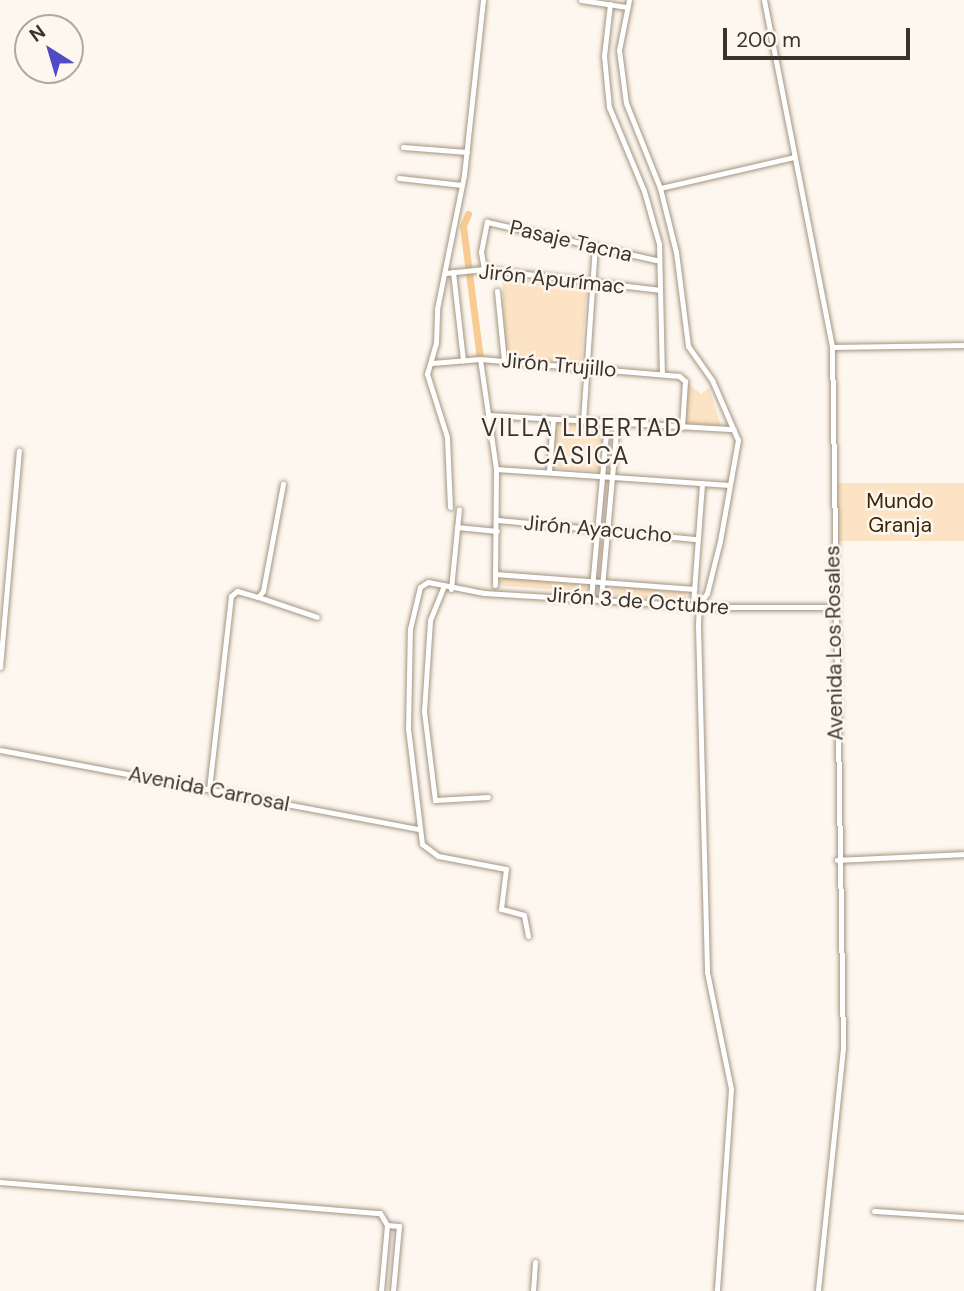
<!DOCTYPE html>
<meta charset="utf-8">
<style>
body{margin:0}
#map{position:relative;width:964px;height:1291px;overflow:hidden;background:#fef7ef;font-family:"DM Sans",sans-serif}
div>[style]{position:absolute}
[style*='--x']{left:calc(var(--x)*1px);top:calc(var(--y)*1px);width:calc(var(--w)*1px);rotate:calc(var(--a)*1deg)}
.green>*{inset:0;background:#fce3c4;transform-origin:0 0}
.canal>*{height:7px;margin:-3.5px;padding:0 3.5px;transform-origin:3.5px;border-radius:3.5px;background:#f8cb93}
.roads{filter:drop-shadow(0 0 2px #a39481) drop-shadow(0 0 2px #a39481)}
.street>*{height:5px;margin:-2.5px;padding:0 2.5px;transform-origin:2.5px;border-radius:2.5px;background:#fff}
span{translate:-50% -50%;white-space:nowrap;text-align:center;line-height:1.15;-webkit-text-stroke:5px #fef7ef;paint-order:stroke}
.street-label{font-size:21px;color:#3a332c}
.park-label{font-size:21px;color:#3c2605}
.quarter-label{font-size:24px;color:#3a332c;letter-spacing:2px}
.north{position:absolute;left:14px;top:14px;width:70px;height:70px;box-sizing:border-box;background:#fef7ef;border:2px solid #b0a9a1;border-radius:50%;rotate:323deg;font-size:19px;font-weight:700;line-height:28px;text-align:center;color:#3a332c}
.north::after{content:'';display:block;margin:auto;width:24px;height:32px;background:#504dc4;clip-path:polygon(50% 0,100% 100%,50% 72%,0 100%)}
.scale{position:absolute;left:723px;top:28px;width:187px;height:32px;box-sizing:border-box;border:4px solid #3a332c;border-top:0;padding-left:9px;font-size:21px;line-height:24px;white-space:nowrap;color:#3a332c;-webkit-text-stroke:5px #fef7ef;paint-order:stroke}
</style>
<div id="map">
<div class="green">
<i style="clip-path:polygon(502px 276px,587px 288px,581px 364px,506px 357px)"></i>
<i style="clip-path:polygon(688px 383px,701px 394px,709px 388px,721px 426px,685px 423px)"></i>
<i style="left:555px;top:423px;width:47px;height:45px;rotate:4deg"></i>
<i style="left:964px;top:483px;width:58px;height:128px;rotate:90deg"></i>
<i style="clip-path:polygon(503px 577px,585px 584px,588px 592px,503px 586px,499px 582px)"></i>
<i style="clip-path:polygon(613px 586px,684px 592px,687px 598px,683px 601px,617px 596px,609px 592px)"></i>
</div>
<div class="canal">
<i style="--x:468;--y:214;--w:13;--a:113"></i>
<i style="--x:463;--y:226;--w:134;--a:82.7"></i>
</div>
<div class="roads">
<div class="street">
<i style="--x:581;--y:0;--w:47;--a:8.7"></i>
<i style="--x:629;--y:0;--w:51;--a:101.3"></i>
<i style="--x:619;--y:50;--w:53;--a:82.5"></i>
<i style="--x:626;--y:103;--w:92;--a:68.2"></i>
<i style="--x:660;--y:188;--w:66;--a:76"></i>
<i style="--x:676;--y:252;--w:95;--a:82.7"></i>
<i style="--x:688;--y:346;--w:42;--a:54.8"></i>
<i style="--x:712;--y:380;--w:65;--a:66.6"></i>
<i style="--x:738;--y:440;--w:103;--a:100.1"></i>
<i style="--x:720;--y:541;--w:54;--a:104"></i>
<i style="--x:707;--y:593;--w:14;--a:124"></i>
<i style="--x:699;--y:605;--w:21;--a:93"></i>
<i style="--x:698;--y:626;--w:346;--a:88.5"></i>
<i style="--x:707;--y:972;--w:119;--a:78.4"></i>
<i style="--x:731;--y:1089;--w:202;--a:94"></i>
<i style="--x:764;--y:0;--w:354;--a:78.9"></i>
<i style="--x:832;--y:347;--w:701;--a:89.1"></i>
<i style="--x:843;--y:1048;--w:244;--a:95.9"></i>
<i style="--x:610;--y:4;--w:52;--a:96.6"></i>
<i style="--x:604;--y:56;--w:51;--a:84.4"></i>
<i style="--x:609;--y:107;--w:91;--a:67.4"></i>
<i style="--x:644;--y:191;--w:55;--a:74.2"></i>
<i style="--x:659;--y:244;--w:129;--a:88.7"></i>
<i style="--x:403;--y:147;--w:64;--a:4.5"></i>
<i style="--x:399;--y:178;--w:63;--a:6.3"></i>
<i style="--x:660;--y:188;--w:138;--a:-13"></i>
<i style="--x:484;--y:269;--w:17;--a:-100"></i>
<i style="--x:481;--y:252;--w:31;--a:-79"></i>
<i style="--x:487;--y:222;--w:173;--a:12.7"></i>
<i style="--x:453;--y:272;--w:89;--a:83.5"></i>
<i style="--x:446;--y:273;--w:38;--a:-6"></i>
<i style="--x:484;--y:269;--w:176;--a:6.8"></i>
<i style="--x:497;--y:291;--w:70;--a:84.3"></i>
<i style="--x:832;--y:347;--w:132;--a:-0.9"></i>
<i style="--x:480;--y:359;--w:111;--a:81.7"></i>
<i style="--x:496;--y:469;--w:116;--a:90.5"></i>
<i style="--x:432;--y:363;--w:48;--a:-4.8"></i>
<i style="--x:480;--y:359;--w:200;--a:4.9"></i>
<i style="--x:679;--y:376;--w:8;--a:40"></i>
<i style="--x:685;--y:381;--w:46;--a:93.7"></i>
<i style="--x:488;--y:415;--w:246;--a:3.3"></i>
<i style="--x:583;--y:421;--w:174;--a:-86.1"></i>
<i style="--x:496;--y:469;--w:234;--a:3.9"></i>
<i style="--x:549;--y:471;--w:52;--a:-85.6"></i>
<i style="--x:450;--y:507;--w:70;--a:-92.5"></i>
<i style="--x:447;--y:437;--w:66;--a:-107.6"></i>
<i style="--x:427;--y:374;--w:32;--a:-74"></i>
<i style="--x:436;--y:343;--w:34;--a:-88"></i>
<i style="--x:437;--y:309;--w:137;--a:-78.6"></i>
<i style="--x:464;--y:175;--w:176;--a:-83.8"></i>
<i style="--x:498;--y:520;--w:200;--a:5.5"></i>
<i style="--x:457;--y:527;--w:40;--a:5.7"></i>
<i style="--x:495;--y:574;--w:200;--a:4.3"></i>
<i style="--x:443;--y:588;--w:35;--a:112"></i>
<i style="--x:430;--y:621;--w:90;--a:93.8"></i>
<i style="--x:424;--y:711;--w:90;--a:83"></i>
<i style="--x:435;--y:800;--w:53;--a:-3.2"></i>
<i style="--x:451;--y:589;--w:80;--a:-84.3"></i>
<i style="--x:258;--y:597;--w:62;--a:18.7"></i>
<i style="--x:591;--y:598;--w:176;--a:-84.8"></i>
<i style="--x:601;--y:598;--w:176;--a:-84.8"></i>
<i style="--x:693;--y:604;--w:121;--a:-85.7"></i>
<i style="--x:0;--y:667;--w:217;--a:-85"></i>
<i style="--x:0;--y:750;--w:425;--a:10.7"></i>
<i style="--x:209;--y:789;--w:194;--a:-83.5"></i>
<i style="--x:231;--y:596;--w:8;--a:-40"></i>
<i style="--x:237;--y:591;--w:22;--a:16"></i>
<i style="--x:258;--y:597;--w:8;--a:-50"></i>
<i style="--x:263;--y:591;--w:109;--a:-79.4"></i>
<i style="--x:837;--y:860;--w:127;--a:-2.7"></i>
<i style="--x:528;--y:936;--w:21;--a:-101"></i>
<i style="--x:524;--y:915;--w:24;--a:-165"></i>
<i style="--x:501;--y:909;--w:40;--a:-82.9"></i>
<i style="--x:506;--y:869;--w:69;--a:-169.2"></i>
<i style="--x:438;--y:856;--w:20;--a:-143"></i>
<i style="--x:422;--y:844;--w:116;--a:-96.9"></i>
<i style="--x:408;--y:729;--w:100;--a:-88.9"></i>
<i style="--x:410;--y:629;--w:43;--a:-76.6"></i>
<i style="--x:420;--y:587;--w:9;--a:-32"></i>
<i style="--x:428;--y:582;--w:57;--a:11.1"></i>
<i style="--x:484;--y:593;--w:227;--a:3.5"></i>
<i style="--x:711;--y:607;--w:123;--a:0"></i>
<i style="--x:0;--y:1182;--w:381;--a:4.7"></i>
<i style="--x:380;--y:1213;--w:14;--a:60"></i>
<i style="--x:387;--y:1225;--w:66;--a:95.2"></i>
<i style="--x:874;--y:1211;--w:90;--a:3.8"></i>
<i style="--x:387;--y:1225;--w:12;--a:5"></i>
<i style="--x:399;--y:1226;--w:65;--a:95.3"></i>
<i style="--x:533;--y:1291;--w:29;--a:-86"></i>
</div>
</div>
<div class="street-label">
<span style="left:571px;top:241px;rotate:13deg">Pasaje Tacna</span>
<span style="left:552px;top:279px;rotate:6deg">Jirón Apurímac</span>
<span style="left:559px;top:365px;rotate:5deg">Jirón Trujillo</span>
<span style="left:598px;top:529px;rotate:5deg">Jirón Ayacucho</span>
<span style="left:638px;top:601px;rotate:4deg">Jirón 3 de Octubre</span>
<span style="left:834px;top:643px;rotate:-91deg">Avenida Los Rosales</span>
<span style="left:209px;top:789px;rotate:11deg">Avenida Carrosal</span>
</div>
<div class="park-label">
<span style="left:900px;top:513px">Mundo<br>Granja</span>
</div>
<div class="quarter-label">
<span style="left:582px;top:442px">VILLA LIBERTAD<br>CASICA</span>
</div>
<div class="north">N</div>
<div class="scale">200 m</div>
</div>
